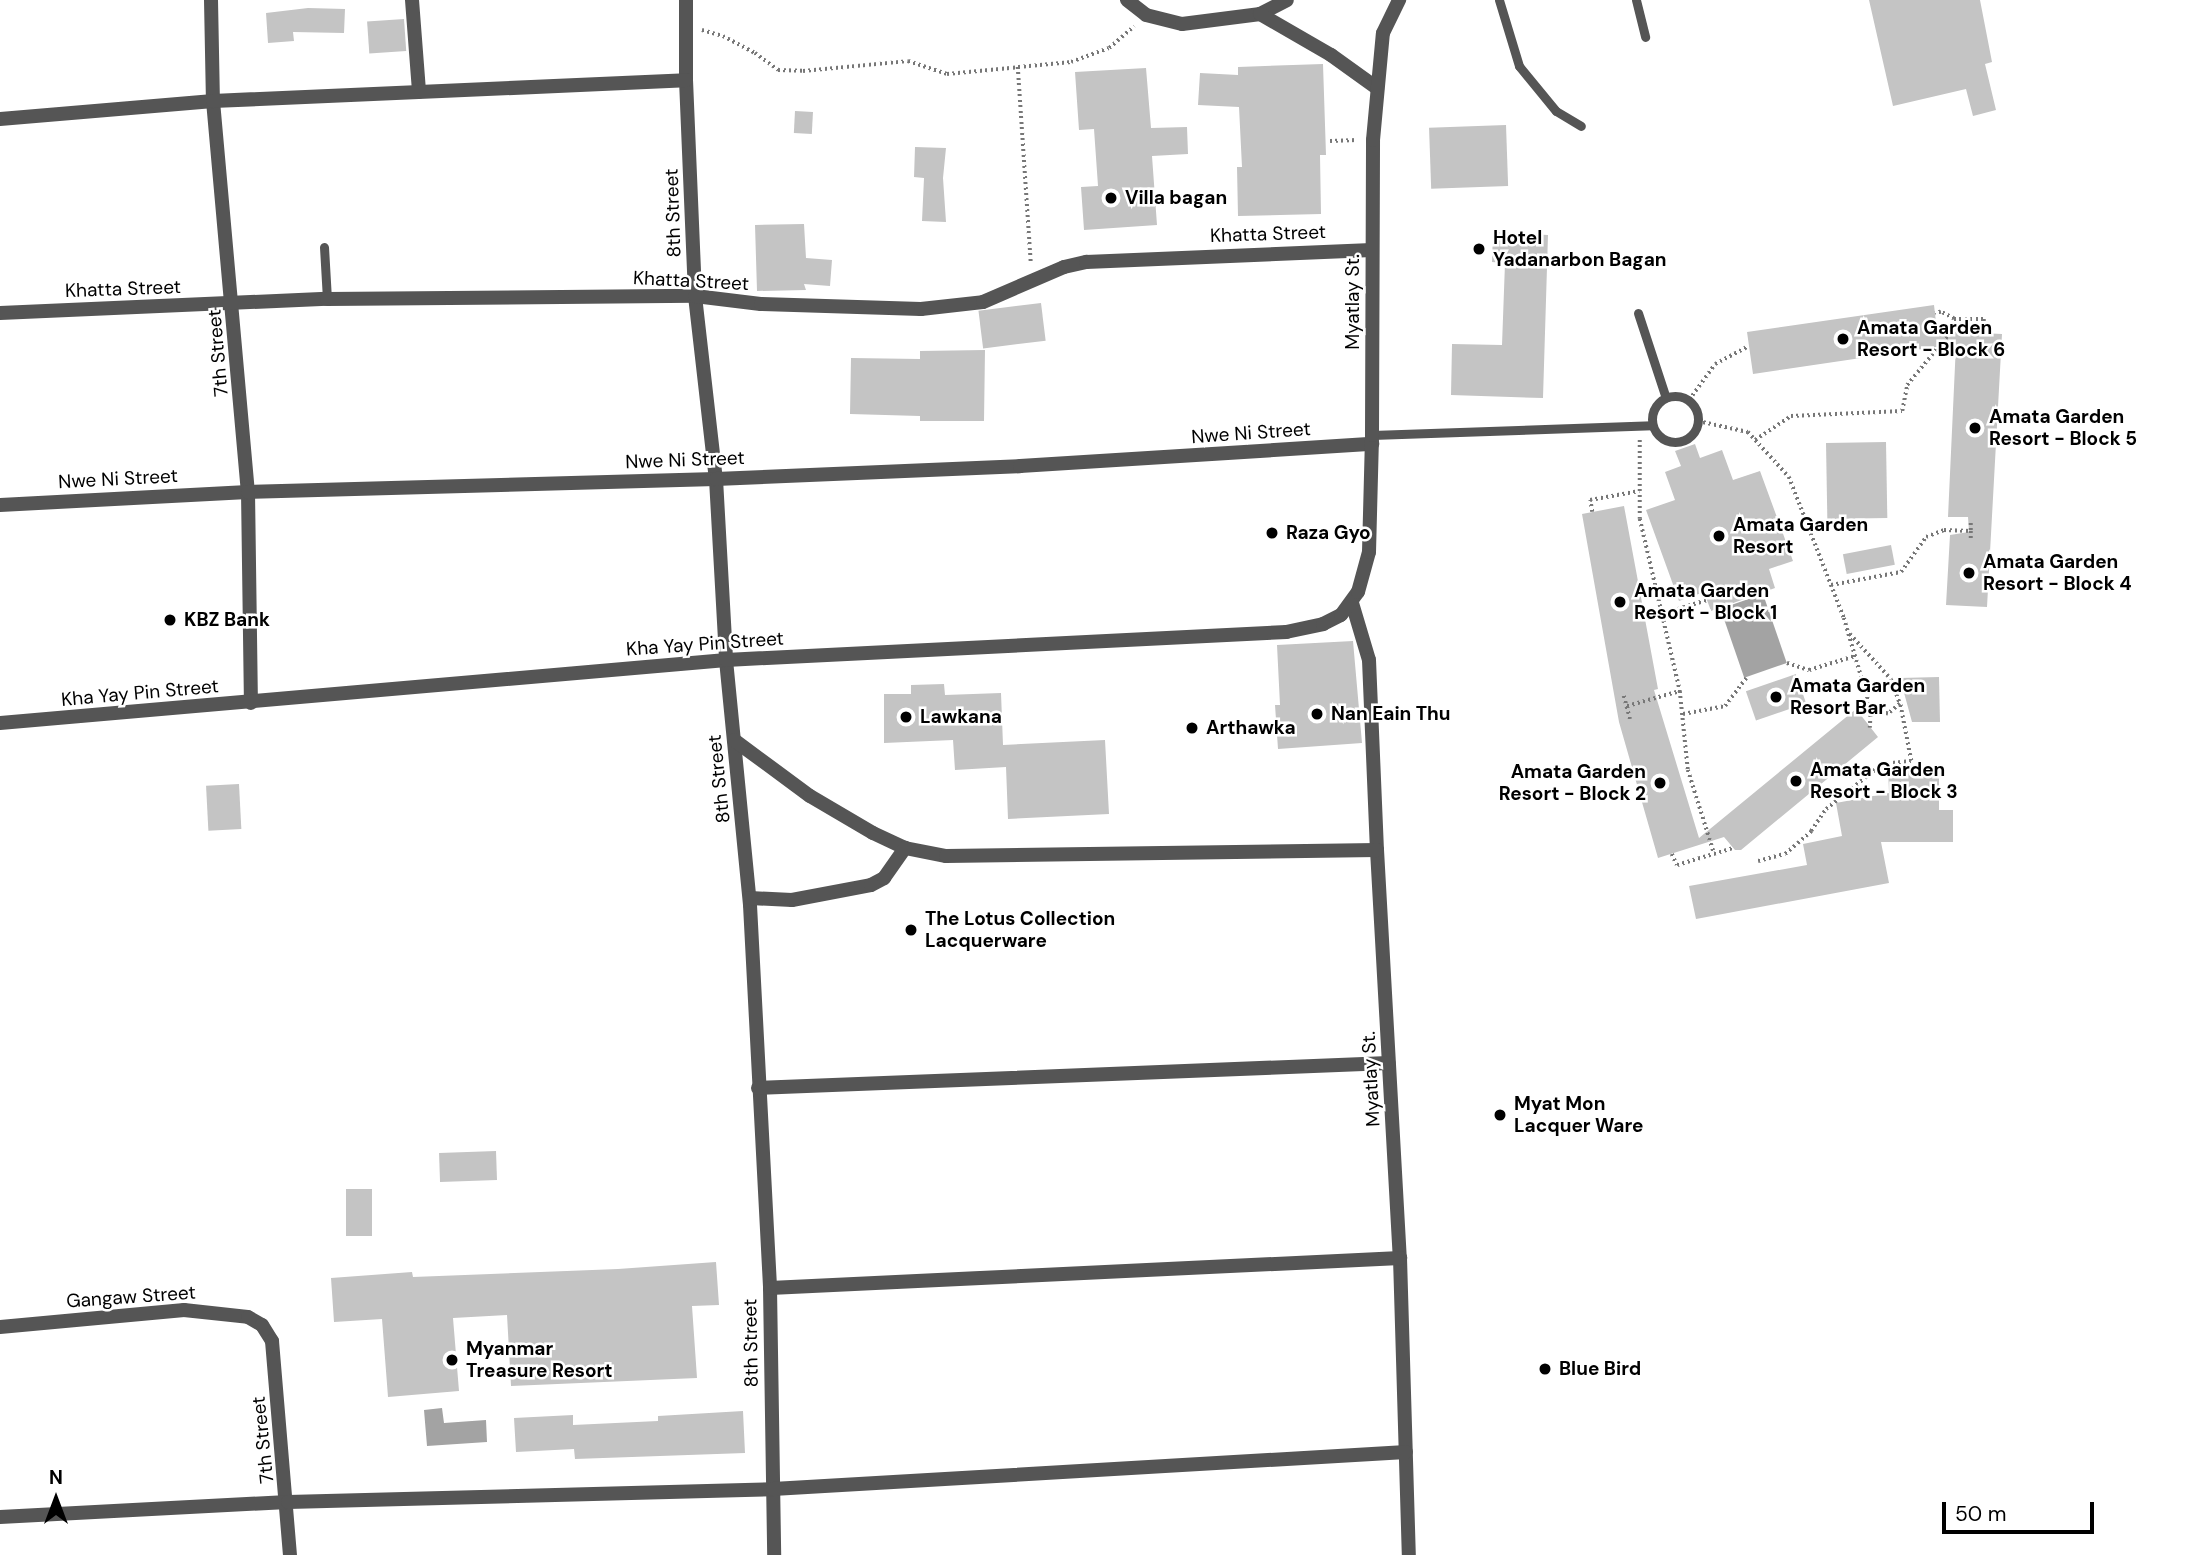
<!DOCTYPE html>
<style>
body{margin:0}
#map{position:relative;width:2191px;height:1555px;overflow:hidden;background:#fff;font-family:"DM Sans",sans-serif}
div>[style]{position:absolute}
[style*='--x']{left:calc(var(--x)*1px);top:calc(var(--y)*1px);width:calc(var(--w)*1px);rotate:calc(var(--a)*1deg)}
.water>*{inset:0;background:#a3a3a3;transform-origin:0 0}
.building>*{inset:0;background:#c4c4c4;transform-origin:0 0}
.path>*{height:3.5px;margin-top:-1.75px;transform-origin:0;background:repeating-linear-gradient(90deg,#777 0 2px,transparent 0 5.5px)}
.service>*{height:9px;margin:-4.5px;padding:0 4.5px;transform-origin:4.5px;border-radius:4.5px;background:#555}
.service>.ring{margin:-4.5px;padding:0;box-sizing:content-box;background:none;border:9px solid #555;border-radius:50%}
.minor>*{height:14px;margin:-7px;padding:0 7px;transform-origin:7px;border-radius:7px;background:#555}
.tertiary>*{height:14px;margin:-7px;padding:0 7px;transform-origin:7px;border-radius:7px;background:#555}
.dots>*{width:19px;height:19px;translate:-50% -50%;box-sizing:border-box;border:4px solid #fff;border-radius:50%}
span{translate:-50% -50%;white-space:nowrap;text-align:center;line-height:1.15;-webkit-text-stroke:5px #fff;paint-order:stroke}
.poi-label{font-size:19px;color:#000;font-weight:700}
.left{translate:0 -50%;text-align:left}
.right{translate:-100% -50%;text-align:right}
.street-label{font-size:19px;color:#000}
.north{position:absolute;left:21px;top:1464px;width:70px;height:70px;-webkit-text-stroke:5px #fff;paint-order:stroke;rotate:0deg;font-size:19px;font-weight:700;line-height:28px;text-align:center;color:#000}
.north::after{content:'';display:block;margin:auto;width:24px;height:32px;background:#000;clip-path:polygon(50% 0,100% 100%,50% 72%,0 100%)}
.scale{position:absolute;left:1942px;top:1502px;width:152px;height:32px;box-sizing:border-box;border:4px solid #000;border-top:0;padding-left:9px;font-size:21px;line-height:24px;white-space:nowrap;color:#000;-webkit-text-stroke:5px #fff;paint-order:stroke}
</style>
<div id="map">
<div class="water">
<i style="left:1763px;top:594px;width:73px;height:45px;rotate:71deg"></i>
<i style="clip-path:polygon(442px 1408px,444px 1423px,486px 1420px,487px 1442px,427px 1446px,424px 1410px)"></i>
</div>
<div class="building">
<i style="clip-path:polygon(1869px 0,1980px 0,1992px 62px,1985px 64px,1996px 110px,1973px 116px,1966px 89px,1893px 106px)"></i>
<i style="clip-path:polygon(308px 8px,345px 9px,344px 33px,293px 32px,294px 41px,268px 43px,266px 13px)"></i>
<i style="left:404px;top:19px;width:32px;height:37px;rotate:86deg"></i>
<i style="clip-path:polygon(1323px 64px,1326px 155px,1320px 155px,1321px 214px,1238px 216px,1237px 167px,1242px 167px,1239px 107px,1198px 105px,1200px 73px,1238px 75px,1238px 67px)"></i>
<i style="clip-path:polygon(1146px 68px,1151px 128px,1187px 127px,1188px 154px,1152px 156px,1157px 225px,1084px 230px,1081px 187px,1098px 186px,1094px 129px,1079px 130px,1075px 72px)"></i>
<i style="left:795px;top:111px;width:18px;height:22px;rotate:3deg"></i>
<i style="left:1506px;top:125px;width:61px;height:77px;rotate:88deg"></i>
<i style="clip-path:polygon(915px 147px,946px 148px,943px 178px,946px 222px,922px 221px,924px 178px,914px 177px)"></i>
<i style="clip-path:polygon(804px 224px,806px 258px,832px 260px,830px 286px,804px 284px,806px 290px,757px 291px,755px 225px)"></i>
<i style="clip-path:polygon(1493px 232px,1548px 235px,1543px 398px,1451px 395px,1452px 344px,1502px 345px,1505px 263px,1492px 262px)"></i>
<i style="left:1041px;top:303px;width:38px;height:63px;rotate:83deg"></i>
<i style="clip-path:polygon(1934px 305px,1937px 331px,2002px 334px,1987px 607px,1946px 605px,1950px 535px,1969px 532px,1968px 517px,1948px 517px,1956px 344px,1753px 374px,1747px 332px)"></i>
<i style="clip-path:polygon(985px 350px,984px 421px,920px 421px,920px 416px,850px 414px,851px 358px,920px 359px,920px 351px)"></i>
<i style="left:1886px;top:442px;width:76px;height:60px;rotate:89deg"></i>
<i style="clip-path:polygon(1695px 444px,1700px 458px,1722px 450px,1733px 480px,1760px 471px,1793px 561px,1769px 569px,1775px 588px,1711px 611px,1704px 592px,1679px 601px,1646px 510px,1675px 500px,1665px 472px,1681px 466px,1675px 451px)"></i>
<i style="clip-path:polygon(1624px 506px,1658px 689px,1654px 690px,1699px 838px,1856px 709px,1878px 737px,1741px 850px,1735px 850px,1724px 837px,1658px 858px,1619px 722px,1582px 514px)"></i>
<i style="left:1891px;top:545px;width:20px;height:49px;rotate:79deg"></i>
<i style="clip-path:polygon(1353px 641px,1362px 743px,1278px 749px,1275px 705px,1280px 705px,1277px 645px)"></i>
<i style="left:1796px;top:674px;width:31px;height:53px;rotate:71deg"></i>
<i style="clip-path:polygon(1939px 677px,1940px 722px,1912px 722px,1900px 678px)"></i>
<i style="clip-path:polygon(944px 684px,945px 695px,1001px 693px,1003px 745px,1105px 740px,1109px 814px,1008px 819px,1006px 767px,955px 770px,953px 740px,884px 743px,884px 694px,911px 694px,911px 685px)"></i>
<i style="clip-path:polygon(1888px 767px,1939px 767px,1939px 810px,1953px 810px,1953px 842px,1881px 842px,1889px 883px,1696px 919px,1689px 886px,1807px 865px,1803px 844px,1842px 836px,1836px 803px,1889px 793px)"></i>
<i style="left:239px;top:784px;width:45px;height:33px;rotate:87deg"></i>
<i style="left:496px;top:1151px;width:29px;height:57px;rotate:88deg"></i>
<i style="left:346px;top:1189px;width:26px;height:47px"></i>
<i style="clip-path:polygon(716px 1262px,719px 1305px,692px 1306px,697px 1378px,511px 1386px,507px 1315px,453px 1318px,459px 1391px,388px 1397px,382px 1319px,334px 1322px,331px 1278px,412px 1272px,413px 1277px,618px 1269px)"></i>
<i style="clip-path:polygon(743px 1411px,745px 1453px,575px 1459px,574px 1449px,516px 1452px,514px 1418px,573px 1415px,573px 1425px,658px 1421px,658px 1416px)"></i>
</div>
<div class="path">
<i style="--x:702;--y:30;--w:22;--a:16"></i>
<i style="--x:723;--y:36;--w:36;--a:28"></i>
<i style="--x:755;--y:53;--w:29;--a:36"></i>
<i style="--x:778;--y:70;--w:25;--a:2"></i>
<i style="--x:803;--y:71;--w:105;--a:-5.4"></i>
<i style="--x:908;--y:61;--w:41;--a:18.4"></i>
<i style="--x:947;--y:74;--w:125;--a:-5.5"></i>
<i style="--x:1071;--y:62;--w:40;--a:-20.2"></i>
<i style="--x:1109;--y:48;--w:33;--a:-41"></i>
<i style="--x:1018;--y:67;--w:197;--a:86.2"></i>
<i style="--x:1330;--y:141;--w:27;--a:-2"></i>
<i style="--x:1954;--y:319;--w:30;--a:0"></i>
<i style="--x:1984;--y:319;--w:14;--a:90"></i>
<i style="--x:1689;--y:400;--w:44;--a:-54.2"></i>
<i style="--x:1715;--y:364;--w:38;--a:-28"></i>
<i style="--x:1698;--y:421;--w:51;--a:12.4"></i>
<i style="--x:1748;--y:432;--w:61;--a:47.7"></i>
<i style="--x:1789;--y:477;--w:151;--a:68.7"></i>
<i style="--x:1844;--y:618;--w:96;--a:73.6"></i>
<i style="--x:1871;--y:710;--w:18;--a:93"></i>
<i style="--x:1640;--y:440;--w:79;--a:90"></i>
<i style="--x:1640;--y:519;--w:177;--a:76.9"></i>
<i style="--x:1680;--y:691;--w:79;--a:84.2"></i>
<i style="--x:1688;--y:770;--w:87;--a:72.6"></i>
<i style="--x:1755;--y:440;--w:43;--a:-33.7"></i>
<i style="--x:1791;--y:416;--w:111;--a:-2.6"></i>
<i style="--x:1902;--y:411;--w:26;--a:-79"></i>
<i style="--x:1907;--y:385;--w:65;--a:-50.6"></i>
<i style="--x:1948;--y:335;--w:17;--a:-69"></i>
<i style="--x:1954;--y:319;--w:15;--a:-152"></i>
<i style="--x:1941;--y:312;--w:6;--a:162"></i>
<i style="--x:1592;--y:512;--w:12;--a:-99"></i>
<i style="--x:1590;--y:500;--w:50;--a:-10.4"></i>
<i style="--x:1971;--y:523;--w:8;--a:90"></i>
<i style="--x:1831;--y:585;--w:71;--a:-10.5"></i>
<i style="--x:1901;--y:572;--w:43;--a:-54.5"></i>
<i style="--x:1926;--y:537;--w:19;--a:-21"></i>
<i style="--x:1944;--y:530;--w:27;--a:2"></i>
<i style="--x:1971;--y:531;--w:8;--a:90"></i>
<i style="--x:1662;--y:614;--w:47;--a:-17.3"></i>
<i style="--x:1850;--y:634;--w:61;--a:47.7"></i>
<i style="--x:1891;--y:679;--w:27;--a:70"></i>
<i style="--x:1900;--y:704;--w:16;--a:140"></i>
<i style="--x:1888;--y:714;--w:17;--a:-167"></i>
<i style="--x:1787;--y:663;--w:23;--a:18"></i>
<i style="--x:1809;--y:670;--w:48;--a:-16.9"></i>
<i style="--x:1624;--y:696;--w:24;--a:75"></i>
<i style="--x:1627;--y:706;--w:55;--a:-15.8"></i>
<i style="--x:1683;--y:714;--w:43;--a:-10.8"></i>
<i style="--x:1725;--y:706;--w:35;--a:-53"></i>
<i style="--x:1672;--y:854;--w:12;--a:66"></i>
<i style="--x:1677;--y:865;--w:59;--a:-16.9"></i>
<i style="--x:1758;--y:861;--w:28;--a:-15"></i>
<i style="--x:1785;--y:854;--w:35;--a:-41"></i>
<i style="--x:1811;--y:831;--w:27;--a:-56"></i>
<i style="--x:1826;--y:809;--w:72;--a:-38.8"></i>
<i style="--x:1882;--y:764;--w:29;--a:-6"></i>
<i style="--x:1911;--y:761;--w:58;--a:-100.9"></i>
</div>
<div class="service">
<i style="--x:1499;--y:0;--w:69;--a:73.1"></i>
<i style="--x:1519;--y:66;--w:58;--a:50.6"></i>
<i style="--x:1556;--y:111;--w:29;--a:31"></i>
<i style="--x:1636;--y:0;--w:38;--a:76"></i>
<i style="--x:324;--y:247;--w:52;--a:86.7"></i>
<i style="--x:1638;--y:313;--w:89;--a:71.8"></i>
<i class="ring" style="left:1652px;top:396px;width:37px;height:37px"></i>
<i style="--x:1372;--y:435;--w:280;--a:-2"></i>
</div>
<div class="minor">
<i style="--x:211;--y:0;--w:101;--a:88.9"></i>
<i style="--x:213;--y:101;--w:393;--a:84.9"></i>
<i style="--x:248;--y:492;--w:211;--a:89.2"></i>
<i style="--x:412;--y:0;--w:92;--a:85.6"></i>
<i style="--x:686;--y:0;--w:80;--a:90"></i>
<i style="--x:686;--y:80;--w:216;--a:87.6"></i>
<i style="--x:695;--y:296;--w:184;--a:83.5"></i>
<i style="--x:716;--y:479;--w:181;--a:86.8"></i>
<i style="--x:726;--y:660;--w:246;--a:84.4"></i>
<i style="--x:750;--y:905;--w:384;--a:87"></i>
<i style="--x:770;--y:1288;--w:267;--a:89.1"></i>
<i style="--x:1127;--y:0;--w:24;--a:38"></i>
<i style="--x:1146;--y:15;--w:37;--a:14"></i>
<i style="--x:1182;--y:24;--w:79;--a:-7.3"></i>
<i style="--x:1260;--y:14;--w:30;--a:-27"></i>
<i style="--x:1260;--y:14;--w:82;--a:30"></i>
<i style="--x:1331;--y:55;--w:57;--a:35.7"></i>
<i style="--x:0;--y:119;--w:214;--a:-4.8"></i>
<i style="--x:213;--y:101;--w:473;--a:-2.5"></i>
<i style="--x:0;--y:313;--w:327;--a:-2.5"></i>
<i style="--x:327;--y:299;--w:368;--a:-0.5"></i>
<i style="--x:695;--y:296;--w:66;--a:6.9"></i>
<i style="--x:761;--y:304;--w:160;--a:1.8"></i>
<i style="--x:921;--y:309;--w:62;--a:-6.4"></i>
<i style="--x:983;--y:302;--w:88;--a:-23.4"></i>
<i style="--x:1064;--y:267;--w:23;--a:-13"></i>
<i style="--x:1086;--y:262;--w:286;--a:-2.4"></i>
<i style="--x:0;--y:505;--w:248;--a:-3"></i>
<i style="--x:248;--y:492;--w:468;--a:-1.6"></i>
<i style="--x:716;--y:479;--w:304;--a:-2.4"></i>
<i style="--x:1020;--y:466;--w:353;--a:-3.6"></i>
<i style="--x:1352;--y:603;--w:59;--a:73.4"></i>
<i style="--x:1369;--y:660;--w:190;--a:87.6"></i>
<i style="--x:1377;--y:850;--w:409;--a:86.8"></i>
<i style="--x:1400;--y:1258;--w:297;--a:88.3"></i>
<i style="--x:734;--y:740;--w:94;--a:36.4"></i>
<i style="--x:810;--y:796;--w:73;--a:30.4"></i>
<i style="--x:873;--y:833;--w:35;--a:25"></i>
<i style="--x:905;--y:848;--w:42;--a:11"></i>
<i style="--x:946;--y:856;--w:431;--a:-0.8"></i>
<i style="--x:750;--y:898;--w:42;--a:2.7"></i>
<i style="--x:792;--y:900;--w:80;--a:-10.8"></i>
<i style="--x:871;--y:885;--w:15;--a:-28"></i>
<i style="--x:884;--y:878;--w:37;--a:-55"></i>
<i style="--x:758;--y:1088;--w:631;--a:-2.27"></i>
<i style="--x:770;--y:1288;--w:631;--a:-2.73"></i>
<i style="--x:0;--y:1327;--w:185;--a:-5.3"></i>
<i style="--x:184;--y:1310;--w:64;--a:6.2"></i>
<i style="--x:248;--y:1317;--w:16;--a:30"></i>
<i style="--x:262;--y:1325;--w:19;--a:58"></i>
<i style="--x:272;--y:1341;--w:215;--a:85.2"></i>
<i style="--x:0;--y:1517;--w:288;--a:-3"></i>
<i style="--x:288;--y:1502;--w:485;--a:-1.5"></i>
<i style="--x:773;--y:1489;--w:634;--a:-3.35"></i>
</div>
<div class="tertiary">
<i style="--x:0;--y:723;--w:729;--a:-4.96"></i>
<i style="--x:726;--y:660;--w:561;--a:-2.86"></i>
<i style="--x:1286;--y:632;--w:38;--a:-12"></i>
<i style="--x:1323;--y:624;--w:20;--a:-27"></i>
<i style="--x:1341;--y:615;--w:29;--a:-54"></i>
<i style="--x:1358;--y:592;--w:41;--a:-74.6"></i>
<i style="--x:1369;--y:552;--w:117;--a:-88.5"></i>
<i style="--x:1372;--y:435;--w:295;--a:-89.8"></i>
<i style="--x:1373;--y:140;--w:107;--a:-84.7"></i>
<i style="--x:1383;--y:33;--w:37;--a:-64"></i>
</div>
<div class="dots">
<i style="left:1111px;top:198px;background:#000"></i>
<i style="left:1479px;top:249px;background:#000"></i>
<i style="left:1843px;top:339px;background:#000"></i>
<i style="left:1975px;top:428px;background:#000"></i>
<i style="left:1272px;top:533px;background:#000"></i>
<i style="left:1719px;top:536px;background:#000"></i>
<i style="left:1969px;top:573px;background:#000"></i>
<i style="left:1620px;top:602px;background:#000"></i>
<i style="left:170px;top:620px;background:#000"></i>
<i style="left:1776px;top:697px;background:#000"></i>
<i style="left:1317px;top:714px;background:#000"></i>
<i style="left:906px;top:717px;background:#000"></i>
<i style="left:1192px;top:728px;background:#000"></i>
<i style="left:1796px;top:781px;background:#000"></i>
<i style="left:1660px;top:783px;background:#000"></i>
<i style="left:911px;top:930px;background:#000"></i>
<i style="left:1500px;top:1115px;background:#000"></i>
<i style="left:452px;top:1360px;background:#000"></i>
<i style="left:1545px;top:1369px;background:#000"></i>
</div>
<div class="poi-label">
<span class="left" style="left:1125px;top:198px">Villa bagan</span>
<span class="left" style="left:1493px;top:249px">Hotel<br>Yadanarbon Bagan</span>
<span class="left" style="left:1857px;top:339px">Amata Garden<br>Resort - Block 6</span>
<span class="left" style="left:1989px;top:428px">Amata Garden<br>Resort - Block 5</span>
<span class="left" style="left:1733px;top:536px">Amata Garden<br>Resort</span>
<span class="left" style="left:1286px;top:533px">Raza Gyo</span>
<span class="left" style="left:1983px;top:573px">Amata Garden<br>Resort - Block 4</span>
<span class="left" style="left:1634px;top:602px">Amata Garden<br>Resort - Block 1</span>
<span class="left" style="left:184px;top:620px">KBZ Bank</span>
<span class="left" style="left:1790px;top:697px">Amata Garden<br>Resort Bar</span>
<span class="left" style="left:1331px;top:714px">Nan Eain Thu</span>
<span class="left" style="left:920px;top:717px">Lawkana</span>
<span class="left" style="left:1206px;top:728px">Arthawka</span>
<span class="left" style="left:1810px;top:781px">Amata Garden<br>Resort - Block 3</span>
<span class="right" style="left:1646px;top:783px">Amata Garden<br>Resort - Block 2</span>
<span class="left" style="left:925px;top:930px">The Lotus Collection<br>Lacquerware</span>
<span class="left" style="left:1514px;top:1115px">Myat Mon<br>Lacquer Ware</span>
<span class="left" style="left:466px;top:1360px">Myanmar<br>Treasure Resort</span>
<span class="left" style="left:1559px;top:1369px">Blue Bird</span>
</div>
<div class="street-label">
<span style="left:673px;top:213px;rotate:-92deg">8th Street</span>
<span style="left:1268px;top:234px;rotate:-2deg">Khatta Street</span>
<span style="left:691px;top:281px;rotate:3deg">Khatta Street</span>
<span style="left:123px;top:289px;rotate:-2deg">Khatta Street</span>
<span style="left:1353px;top:302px;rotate:-90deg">Myatlay St.</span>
<span style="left:218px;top:353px;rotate:-95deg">7th Street</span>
<span style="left:1251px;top:433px;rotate:-4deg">Nwe Ni Street</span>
<span style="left:685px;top:460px;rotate:-2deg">Nwe Ni Street</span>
<span style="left:118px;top:479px;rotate:-3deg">Nwe Ni Street</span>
<span style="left:705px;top:644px;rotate:-4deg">Kha Yay Pin Street</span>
<span style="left:140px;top:693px;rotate:-5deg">Kha Yay Pin Street</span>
<span style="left:719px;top:779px;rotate:-96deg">8th Street</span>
<span style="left:1371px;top:1079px;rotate:-93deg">Myatlay St.</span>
<span style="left:131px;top:1297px;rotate:-4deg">Gangaw Street</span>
<span style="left:751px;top:1343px;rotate:-91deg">8th Street</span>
<span style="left:263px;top:1440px;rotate:-96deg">7th Street</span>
</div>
<div class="north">N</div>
<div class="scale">50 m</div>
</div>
